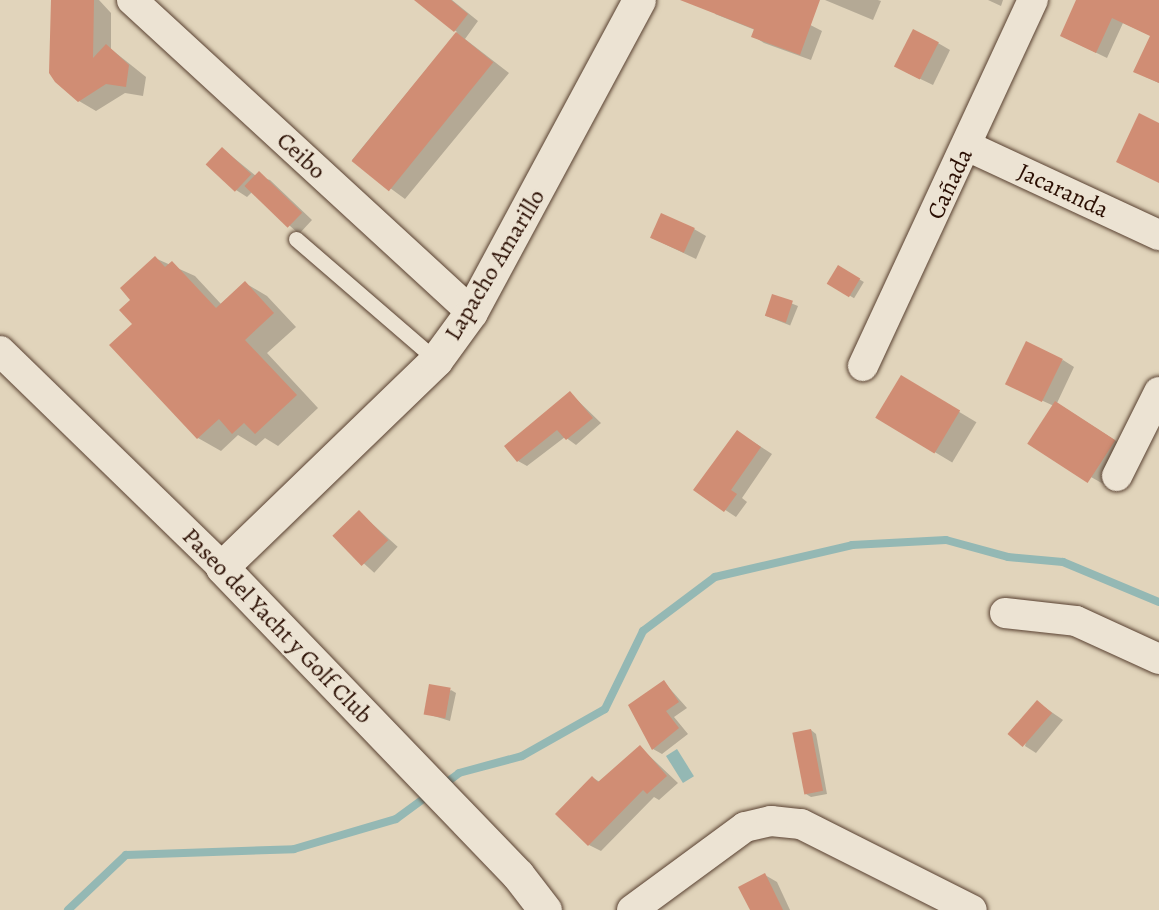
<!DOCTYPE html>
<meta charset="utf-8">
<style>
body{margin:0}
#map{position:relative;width:1159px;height:910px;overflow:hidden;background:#e1d4bb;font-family:Alegreya,serif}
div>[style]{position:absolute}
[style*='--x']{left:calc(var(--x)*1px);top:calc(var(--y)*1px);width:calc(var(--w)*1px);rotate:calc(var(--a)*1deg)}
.water>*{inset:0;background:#94b8b4;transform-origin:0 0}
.shadow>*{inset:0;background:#0003;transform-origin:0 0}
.stream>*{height:8px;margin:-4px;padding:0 4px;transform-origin:4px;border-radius:4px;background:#94b8b4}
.building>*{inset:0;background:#d08d74;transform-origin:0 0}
.roads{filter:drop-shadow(0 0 2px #584030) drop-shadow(0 0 2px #584030)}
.lane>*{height:15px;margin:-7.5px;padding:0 7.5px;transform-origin:7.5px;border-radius:7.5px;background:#ece3d3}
.street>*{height:30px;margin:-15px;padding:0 15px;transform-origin:15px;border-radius:15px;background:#ece3d3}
.secondary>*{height:33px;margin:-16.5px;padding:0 16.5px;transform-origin:16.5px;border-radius:16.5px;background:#ece3d3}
span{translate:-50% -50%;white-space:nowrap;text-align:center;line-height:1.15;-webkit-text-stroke:4.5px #ece3d3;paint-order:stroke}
.street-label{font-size:24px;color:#2a0e02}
</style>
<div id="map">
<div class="water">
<i style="left:677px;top:749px;width:32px;height:13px;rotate:58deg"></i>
</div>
<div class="shadow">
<i style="clip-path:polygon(55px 0,99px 0,111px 13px,111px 49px,146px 77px,143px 96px,125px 93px,96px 111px,79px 101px)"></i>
<i style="clip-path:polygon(416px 0,452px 0,478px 21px,465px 39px,509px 73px,405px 199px,352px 160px,457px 32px)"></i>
<i style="clip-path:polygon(714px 0,762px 0,822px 31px,811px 60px,764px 43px,753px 36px,755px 30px,715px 14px,720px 2px)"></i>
<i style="clip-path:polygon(825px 0,878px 0,881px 1px,873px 20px)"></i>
<i style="clip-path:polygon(988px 0,1003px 0,1001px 6px)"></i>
<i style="clip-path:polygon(1079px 0,1159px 0,1159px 83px,1146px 77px,1152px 36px,1123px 23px,1107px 58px,1072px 41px)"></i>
<i style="clip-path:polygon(938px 43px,950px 50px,933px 85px,908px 73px)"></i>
<i style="clip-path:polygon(223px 149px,256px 176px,270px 180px,312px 220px,299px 234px,252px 192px,247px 197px,236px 190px)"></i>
<i style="clip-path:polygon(694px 229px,706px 236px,696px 259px,652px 238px)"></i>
<i style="clip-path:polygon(155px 258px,195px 276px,221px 304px,245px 283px,267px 296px,296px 327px,267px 353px,318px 408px,278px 446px,265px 438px,256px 446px,238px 435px,221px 451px,198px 438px,111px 345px,134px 324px,132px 300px)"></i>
<i style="left:839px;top:267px;width:29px;height:19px;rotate:31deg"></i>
<i style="left:773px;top:296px;width:27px;height:21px;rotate:22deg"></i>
<i style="clip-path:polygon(1063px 360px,1074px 367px,1057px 403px,1127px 448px,1107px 486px,1032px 444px,1054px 406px,1019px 390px)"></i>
<i style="left:901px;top:377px;width:88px;height:47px;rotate:31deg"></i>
<i style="clip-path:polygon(570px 393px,601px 423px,576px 445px,565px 437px,527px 466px,518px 461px,506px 446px)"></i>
<i style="clip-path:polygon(749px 439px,772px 454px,742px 498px,747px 502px,736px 517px,695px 490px)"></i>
<i style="left:359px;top:512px;width:52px;height:35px;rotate:42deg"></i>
<i style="clip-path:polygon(664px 682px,687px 708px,674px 717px,688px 734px,662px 754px,653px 749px)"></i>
<i style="clip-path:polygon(451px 690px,456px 693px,450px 721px,424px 713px)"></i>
<i style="clip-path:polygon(1037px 702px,1063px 720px,1036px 753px,1025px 746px)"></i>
<i style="clip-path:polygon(811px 730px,816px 734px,827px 794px,811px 797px,806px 794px)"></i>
<i style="clip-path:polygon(640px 747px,678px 783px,659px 800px,654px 797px,601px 851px,589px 845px,593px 778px,600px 782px)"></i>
<i style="clip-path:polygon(765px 875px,777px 882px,790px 910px,751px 910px)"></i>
</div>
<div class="stream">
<i style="--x:442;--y:786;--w:21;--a:-37"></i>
<i style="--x:459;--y:773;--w:65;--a:-15.1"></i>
<i style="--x:522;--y:756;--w:95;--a:-29.5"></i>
<i style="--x:605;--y:709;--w:87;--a:-64"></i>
<i style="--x:643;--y:631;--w:90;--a:-36.9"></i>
<i style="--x:715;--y:577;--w:141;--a:-13.1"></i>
<i style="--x:852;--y:545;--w:94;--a:-3"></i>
<i style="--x:946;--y:540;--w:64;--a:15.3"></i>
<i style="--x:1008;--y:557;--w:55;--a:5.2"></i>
<i style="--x:1063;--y:562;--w:104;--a:22.6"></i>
<i style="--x:68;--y:910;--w:80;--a:-43.5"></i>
<i style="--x:126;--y:855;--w:168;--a:-2"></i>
<i style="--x:294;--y:849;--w:106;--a:-16.4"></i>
<i style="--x:396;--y:819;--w:42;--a:-36.3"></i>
</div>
<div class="building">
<i style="clip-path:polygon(51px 0,94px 0,93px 58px,106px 44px,129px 65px,126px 87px,106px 84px,78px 102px,55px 82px,49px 73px)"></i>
<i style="clip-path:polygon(414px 0,451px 0,468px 14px,454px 32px)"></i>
<i style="clip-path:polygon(680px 0,820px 0,800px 55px,751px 37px,754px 29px)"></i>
<i style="clip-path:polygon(1076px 0,1159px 0,1159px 83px,1133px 72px,1150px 36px,1112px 18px,1096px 53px,1060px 36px)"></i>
<i style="left:913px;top:29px;width:29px;height:42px;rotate:27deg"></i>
<i style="left:456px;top:32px;width:48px;height:166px;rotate:39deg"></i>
<i style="clip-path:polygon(1139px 113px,1159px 123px,1159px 183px,1116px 162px)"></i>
<i style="left:222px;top:147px;width:40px;height:24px;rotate:43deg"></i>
<i style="left:259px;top:171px;width:60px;height:21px;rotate:44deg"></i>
<i style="left:661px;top:213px;width:37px;height:27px;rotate:24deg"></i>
<i style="clip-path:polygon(155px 256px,165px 267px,172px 261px,216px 308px,245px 281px,274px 313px,245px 340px,297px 395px,255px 434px,244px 423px,232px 434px,219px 419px,197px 439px,109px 345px,132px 324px,119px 310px,130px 300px,120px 288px)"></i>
<i style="left:838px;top:265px;width:26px;height:22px;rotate:31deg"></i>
<i style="left:772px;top:294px;width:22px;height:23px;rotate:18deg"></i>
<i style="left:1026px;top:341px;width:41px;height:48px;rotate:26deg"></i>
<i style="left:901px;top:375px;width:69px;height:50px;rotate:31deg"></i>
<i style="clip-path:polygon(570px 391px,593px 418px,566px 440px,557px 430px,517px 462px,504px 446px)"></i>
<i style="left:1055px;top:401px;width:72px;height:51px;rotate:33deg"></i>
<i style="clip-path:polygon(737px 430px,761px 447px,731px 490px,737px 494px,724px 512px,693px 490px)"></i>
<i style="left:359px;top:510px;width:42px;height:37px;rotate:46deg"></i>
<i style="clip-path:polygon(664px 680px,679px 702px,666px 711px,679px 728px,652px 750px,628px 705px)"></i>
<i style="left:429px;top:684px;width:22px;height:31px;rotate:10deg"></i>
<i style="left:1037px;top:700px;width:20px;height:45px;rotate:41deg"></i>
<i style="left:811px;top:729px;width:63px;height:19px;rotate:79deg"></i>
<i style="clip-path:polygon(640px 745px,667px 776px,647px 794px,643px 790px,588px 846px,555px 814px,592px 776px,598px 782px)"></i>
<i style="clip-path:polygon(765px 873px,783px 910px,750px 910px,738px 887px)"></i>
</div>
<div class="roads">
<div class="lane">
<i style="--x:296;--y:239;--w:185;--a:40.8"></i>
</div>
<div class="street">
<i style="--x:132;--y:0;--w:461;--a:42.6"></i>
<i style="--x:967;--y:146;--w:212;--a:24.9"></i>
<i style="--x:0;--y:351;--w:310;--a:44.2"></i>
<i style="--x:863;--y:366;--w:404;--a:-65.1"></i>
<i style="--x:1117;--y:476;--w:94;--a:-63.4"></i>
<i style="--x:1005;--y:613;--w:71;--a:6.4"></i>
<i style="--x:1076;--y:621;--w:91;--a:24.6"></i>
<i style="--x:632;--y:910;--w:140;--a:-36.3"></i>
<i style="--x:745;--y:827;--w:27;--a:-13"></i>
<i style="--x:771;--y:821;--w:30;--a:6"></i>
<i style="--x:801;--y:824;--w:191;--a:26.7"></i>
</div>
<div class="secondary">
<i style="--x:545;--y:910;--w:44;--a:-127.6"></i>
<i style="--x:518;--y:875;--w:427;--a:-133.9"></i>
<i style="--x:222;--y:567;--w:298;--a:-44"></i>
<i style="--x:436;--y:360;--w:59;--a:-53.9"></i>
<i style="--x:471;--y:312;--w:354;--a:-61.7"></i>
</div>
</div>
<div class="street-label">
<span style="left:301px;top:156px;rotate:43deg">Ceibo</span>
<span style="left:950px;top:184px;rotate:-65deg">Cañada</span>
<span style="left:1063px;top:191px;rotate:25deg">Jacaranda</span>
<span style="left:495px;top:265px;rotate:-59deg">Lapacho Amarillo</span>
<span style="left:277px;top:626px;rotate:46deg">Paseo del Yacht y Golf Club</span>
</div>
</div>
